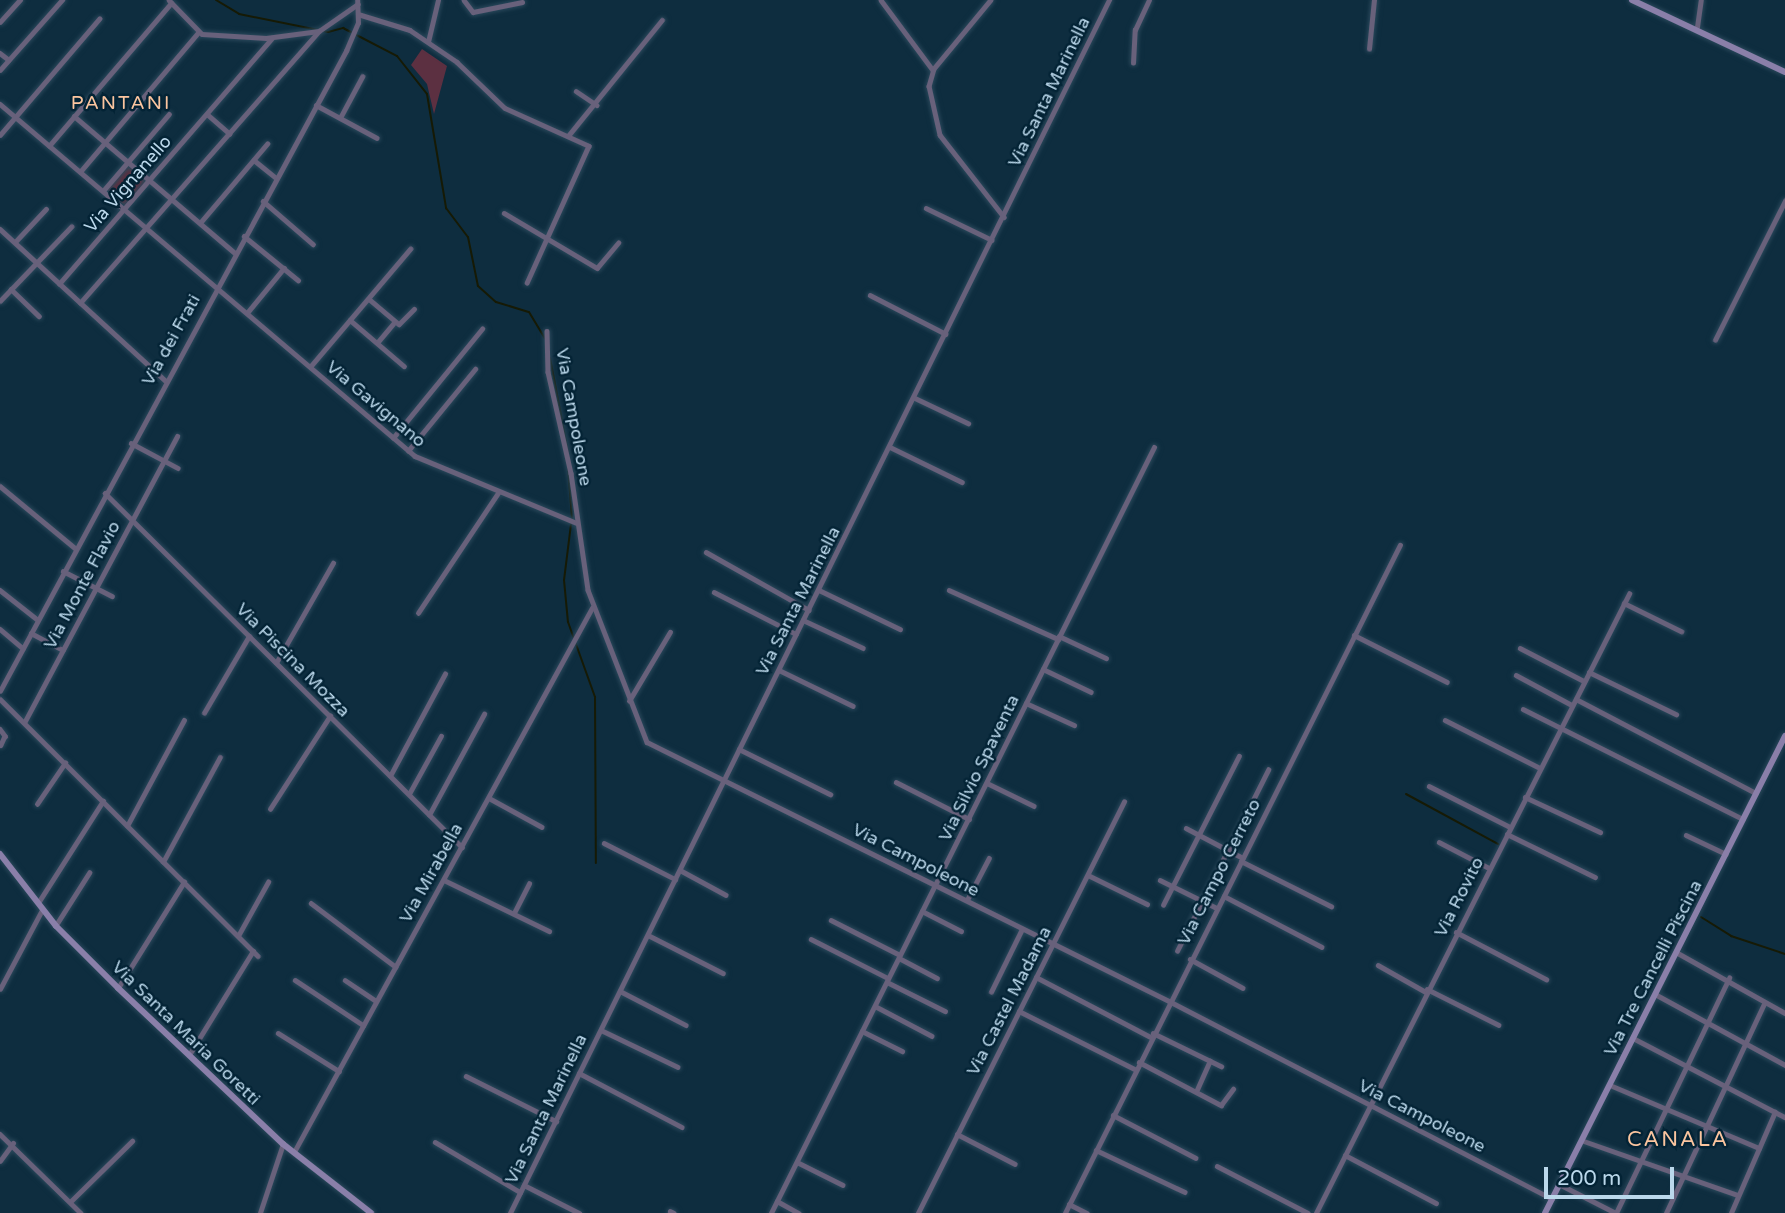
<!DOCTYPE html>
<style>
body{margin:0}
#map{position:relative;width:1785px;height:1213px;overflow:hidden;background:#0e2d3f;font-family:"Varela Round",sans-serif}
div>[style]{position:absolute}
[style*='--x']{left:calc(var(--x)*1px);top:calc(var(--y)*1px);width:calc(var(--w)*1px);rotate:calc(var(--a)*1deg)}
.green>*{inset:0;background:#5c3041;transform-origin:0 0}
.stream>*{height:2px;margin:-1px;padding:0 1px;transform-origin:1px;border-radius:1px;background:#161a05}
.roads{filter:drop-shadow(0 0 2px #2a485b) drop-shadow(0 0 2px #2a485b)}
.street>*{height:4.5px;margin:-2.25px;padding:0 2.25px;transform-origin:2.25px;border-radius:2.25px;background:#68617b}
.secondary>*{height:6px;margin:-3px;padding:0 3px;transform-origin:3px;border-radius:3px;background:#8a7fa9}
span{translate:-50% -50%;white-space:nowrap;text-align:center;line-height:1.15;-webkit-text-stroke:5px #032335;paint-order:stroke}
.street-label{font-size:18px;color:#bbd8eb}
.neighbourhood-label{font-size:19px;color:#fbc59f;letter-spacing:2px}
.quarter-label{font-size:21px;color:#fbc59f;letter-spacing:2px}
.scale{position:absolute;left:1544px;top:1167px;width:130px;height:32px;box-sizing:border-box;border:4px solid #bbd8eb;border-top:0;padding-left:9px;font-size:21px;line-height:24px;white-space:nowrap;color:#bbd8eb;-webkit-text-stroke:5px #032335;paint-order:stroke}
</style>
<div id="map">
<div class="green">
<i style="clip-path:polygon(422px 49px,447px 66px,434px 114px,427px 84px,411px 65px)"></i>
<i style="left:129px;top:165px;width:25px;height:33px;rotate:42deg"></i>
</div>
<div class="stream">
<i style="--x:216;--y:0;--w:27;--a:31"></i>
<i style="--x:239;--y:14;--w:91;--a:11.4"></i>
<i style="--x:328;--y:32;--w:16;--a:-15"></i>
<i style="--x:343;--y:28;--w:61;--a:27.4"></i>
<i style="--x:397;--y:56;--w:48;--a:51.7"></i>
<i style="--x:427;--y:94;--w:116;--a:80.5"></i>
<i style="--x:446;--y:208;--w:36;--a:53"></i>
<i style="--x:468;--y:237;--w:50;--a:78.5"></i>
<i style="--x:478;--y:286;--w:24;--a:42"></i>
<i style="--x:496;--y:302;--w:34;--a:17"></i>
<i style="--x:529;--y:312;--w:31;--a:59"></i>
<i style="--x:550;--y:358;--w:96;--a:79.2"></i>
<i style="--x:568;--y:468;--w:50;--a:85.4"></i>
<i style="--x:571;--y:524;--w:56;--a:97.1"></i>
<i style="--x:564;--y:580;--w:42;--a:84.6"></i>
<i style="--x:568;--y:622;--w:80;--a:70.2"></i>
<i style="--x:595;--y:697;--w:166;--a:89.7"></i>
<i style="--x:1406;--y:794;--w:105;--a:28.5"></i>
<i style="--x:1701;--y:917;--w:36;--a:32"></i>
<i style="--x:1731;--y:936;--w:57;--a:18.4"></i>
</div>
<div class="roads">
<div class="street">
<i style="--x:169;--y:0;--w:47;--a:45.9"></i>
<i style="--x:202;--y:34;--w:64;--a:3.6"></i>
<i style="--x:266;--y:38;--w:53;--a:-7.5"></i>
<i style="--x:319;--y:31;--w:47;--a:-34.7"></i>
<i style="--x:464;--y:0;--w:15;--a:53"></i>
<i style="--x:473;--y:12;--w:50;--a:-11.5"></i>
<i style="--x:881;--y:0;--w:87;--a:53.4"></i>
<i style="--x:991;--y:0;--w:89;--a:129.6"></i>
<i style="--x:934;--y:69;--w:18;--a:106"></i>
<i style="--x:929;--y:86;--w:50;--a:77.3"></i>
<i style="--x:940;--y:135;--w:104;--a:52"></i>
<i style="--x:358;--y:14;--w:54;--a:17.1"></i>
<i style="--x:410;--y:30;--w:57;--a:34.2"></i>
<i style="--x:457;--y:62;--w:66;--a:43.8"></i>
<i style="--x:505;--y:108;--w:92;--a:24.3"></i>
<i style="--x:589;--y:146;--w:150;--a:114.3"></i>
<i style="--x:0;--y:22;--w:30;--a:-48"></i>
<i style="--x:1697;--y:27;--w:27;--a:-82"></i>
<i style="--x:428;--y:42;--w:43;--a:-76.6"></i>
<i style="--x:1369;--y:49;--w:49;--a:-84.2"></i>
<i style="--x:0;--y:53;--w:11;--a:38"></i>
<i style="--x:1133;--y:63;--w:33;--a:-87"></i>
<i style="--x:1135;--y:30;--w:33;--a:-65"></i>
<i style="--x:0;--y:70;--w:94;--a:-48.5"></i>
<i style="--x:576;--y:91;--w:25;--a:34"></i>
<i style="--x:0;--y:104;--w:544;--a:40.3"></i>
<i style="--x:415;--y:456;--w:175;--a:22.5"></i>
<i style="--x:316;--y:105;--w:69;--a:28.4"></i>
<i style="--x:207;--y:114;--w:30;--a:41"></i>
<i style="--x:74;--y:116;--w:211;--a:40.4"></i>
<i style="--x:340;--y:118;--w:47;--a:-61.8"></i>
<i style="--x:0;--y:135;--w:153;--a:-49.5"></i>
<i style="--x:568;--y:136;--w:149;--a:-51"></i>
<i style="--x:49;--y:146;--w:188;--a:-49.5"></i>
<i style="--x:254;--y:160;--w:28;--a:39"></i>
<i style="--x:80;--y:172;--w:182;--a:-49.7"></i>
<i style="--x:103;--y:191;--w:101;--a:-49.4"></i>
<i style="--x:263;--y:201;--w:66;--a:40.7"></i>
<i style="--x:926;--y:208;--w:73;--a:25.9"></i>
<i style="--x:504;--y:213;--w:108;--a:30.6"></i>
<i style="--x:597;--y:268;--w:33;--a:-50"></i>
<i style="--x:200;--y:223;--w:104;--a:-49.7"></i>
<i style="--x:0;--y:229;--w:224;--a:42.5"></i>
<i style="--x:244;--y:236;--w:70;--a:39.2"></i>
<i style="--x:15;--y:242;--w:45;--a:-46.8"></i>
<i style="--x:59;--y:284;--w:325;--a:-49.1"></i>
<i style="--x:11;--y:289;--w:39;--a:44"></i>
<i style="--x:870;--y:295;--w:85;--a:27.2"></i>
<i style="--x:369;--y:299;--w:39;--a:40"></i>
<i style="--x:399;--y:324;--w:21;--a:-45"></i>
<i style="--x:0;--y:301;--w:103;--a:-46.2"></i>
<i style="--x:80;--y:303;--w:362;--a:-48.7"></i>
<i style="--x:247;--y:313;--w:58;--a:-50.6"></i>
<i style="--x:350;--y:320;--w:71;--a:40.4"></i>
<i style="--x:547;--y:331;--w:41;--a:88.6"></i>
<i style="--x:548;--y:372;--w:104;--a:77.2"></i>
<i style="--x:571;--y:473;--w:118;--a:81.7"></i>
<i style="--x:588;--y:590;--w:163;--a:68.8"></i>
<i style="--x:647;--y:742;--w:583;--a:26.39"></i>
<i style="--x:1169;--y:1001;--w:431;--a:27.3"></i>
<i style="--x:1715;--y:340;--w:156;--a:-63.3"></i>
<i style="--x:377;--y:343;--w:25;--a:-50"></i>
<i style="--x:310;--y:367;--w:155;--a:-49.7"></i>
<i style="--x:915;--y:398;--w:59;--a:25.3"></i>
<i style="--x:393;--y:438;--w:141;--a:-50.8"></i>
<i style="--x:131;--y:443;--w:53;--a:28"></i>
<i style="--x:890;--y:447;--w:80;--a:25.9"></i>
<i style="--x:408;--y:451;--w:106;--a:-50.7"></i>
<i style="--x:0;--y:486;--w:97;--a:39.6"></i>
<i style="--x:105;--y:493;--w:503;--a:44.76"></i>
<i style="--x:706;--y:552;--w:118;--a:29.4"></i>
<i style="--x:63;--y:571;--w:55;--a:27"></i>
<i style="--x:0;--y:590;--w:48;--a:38.3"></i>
<i style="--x:819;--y:590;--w:90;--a:25.7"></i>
<i style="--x:949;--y:590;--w:120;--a:24.2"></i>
<i style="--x:714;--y:592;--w:92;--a:27.1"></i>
<i style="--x:1624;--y:603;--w:64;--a:26.2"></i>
<i style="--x:418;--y:613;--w:144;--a:-56.3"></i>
<i style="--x:803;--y:620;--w:66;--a:25"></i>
<i style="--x:0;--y:629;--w:30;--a:40"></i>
<i style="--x:31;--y:633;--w:36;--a:28"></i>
<i style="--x:1354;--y:635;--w:104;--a:26.8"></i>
<i style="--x:1059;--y:636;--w:52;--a:25.1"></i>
<i style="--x:1520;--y:648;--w:72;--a:27.3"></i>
<i style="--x:276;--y:663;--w:115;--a:-60.3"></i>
<i style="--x:1043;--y:669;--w:53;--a:25.6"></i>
<i style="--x:779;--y:670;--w:82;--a:25.9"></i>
<i style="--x:1589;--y:672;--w:97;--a:25.8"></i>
<i style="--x:1516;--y:675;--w:64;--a:28.2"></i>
<i style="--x:0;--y:691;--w:728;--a:-61.6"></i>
<i style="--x:346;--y:51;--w:30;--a:-67"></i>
<i style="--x:358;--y:23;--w:23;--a:-92"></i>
<i style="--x:0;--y:699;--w:364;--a:44.9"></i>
<i style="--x:1576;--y:699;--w:203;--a:27.6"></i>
<i style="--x:629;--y:701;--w:80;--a:-59.3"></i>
<i style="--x:1026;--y:703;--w:53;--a:24.6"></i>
<i style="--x:1523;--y:709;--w:246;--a:26.6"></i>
<i style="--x:204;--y:713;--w:89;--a:-59.7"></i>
<i style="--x:1445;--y:720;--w:106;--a:26.8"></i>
<i style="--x:24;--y:723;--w:325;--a:-61.9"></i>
<i style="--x:0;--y:729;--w:9;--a:54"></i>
<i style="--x:5;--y:736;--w:10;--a:114"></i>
<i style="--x:739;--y:749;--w:102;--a:26.3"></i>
<i style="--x:390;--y:776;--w:116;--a:-61.7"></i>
<i style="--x:896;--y:782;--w:82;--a:26.9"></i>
<i style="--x:987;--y:783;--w:52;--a:26.1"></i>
<i style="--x:1429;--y:786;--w:91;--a:26.8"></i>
<i style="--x:409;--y:794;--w:66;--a:-61.1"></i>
<i style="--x:1525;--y:797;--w:83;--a:25"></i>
<i style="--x:489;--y:798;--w:60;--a:28.7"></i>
<i style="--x:37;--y:804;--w:50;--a:-55.7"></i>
<i style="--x:270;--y:809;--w:111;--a:-57.2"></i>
<i style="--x:429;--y:815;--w:115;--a:-61.4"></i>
<i style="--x:127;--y:826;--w:120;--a:-61.7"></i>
<i style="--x:1186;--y:828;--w:64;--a:27.8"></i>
<i style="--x:1507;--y:834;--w:98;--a:26"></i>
<i style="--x:1686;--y:835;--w:44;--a:25.4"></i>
<i style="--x:1439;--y:842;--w:56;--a:27.5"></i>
<i style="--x:604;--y:843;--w:80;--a:26.9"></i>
<i style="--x:1241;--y:861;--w:101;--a:26.6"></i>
<i style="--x:163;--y:862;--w:119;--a:-61.5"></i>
<i style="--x:680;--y:870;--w:52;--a:28.5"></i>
<i style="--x:1088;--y:875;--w:66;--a:26.2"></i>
<i style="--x:444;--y:880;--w:117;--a:25.9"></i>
<i style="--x:1160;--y:880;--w:64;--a:26.2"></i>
<i style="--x:1224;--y:896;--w:110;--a:27.5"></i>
<i style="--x:967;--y:900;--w:47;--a:-62.4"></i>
<i style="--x:38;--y:903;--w:121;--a:-57.5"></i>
<i style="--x:311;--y:903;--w:106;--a:37"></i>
<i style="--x:1163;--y:905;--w:167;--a:-63"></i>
<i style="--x:922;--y:911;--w:44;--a:27.1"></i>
<i style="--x:514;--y:913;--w:33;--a:-63"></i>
<i style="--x:831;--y:920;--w:77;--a:26.9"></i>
<i style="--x:56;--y:925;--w:62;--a:-57.6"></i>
<i style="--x:1456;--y:932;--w:102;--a:27.6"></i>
<i style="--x:648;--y:935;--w:84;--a:26.9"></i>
<i style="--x:238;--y:936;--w:62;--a:-60.9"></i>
<i style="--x:811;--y:939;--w:86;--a:26.9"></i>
<i style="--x:1177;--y:951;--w:203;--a:-63.3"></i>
<i style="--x:1676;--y:952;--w:125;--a:29.2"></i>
<i style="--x:899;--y:958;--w:43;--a:27.8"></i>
<i style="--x:1190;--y:959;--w:60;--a:28.7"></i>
<i style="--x:1378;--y:965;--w:55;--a:29.4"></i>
<i style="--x:1036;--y:977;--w:130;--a:27.6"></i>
<i style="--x:295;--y:980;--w:82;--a:33.5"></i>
<i style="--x:345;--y:980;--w:37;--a:34"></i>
<i style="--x:887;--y:982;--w:65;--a:26.6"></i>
<i style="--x:118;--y:988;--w:125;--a:-58.1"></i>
<i style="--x:0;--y:989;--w:89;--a:-62"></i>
<i style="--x:1427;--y:989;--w:80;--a:26.6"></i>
<i style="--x:620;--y:991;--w:74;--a:27.3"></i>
<i style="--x:991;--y:992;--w:70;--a:-63.8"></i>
<i style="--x:1655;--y:994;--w:148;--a:28.6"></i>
<i style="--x:875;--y:1006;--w:64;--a:27.8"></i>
<i style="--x:1019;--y:1011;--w:130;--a:26.6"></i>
<i style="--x:601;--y:1030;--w:85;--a:25.7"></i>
<i style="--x:862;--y:1031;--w:45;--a:26.6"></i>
<i style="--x:278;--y:1033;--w:72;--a:31.9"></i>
<i style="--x:1153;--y:1033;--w:76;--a:25.9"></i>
<i style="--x:1633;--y:1038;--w:171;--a:27.5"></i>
<i style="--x:189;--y:1055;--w:122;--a:-58.4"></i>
<i style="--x:1139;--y:1062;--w:93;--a:27.7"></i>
<i style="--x:1221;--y:1105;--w:20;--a:-53"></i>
<i style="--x:579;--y:1073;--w:116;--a:27.7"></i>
<i style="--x:466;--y:1076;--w:101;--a:26.6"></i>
<i style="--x:1610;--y:1085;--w:162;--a:22.9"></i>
<i style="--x:1196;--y:1092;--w:34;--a:-66"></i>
<i style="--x:1113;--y:1115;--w:93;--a:27.4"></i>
<i style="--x:0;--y:1134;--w:113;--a:44.3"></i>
<i style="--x:957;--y:1134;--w:65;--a:27.3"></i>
<i style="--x:1581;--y:1140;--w:166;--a:19.3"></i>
<i style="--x:435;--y:1142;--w:99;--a:30.5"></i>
<i style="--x:1096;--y:1150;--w:98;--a:25.3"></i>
<i style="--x:294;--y:1152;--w:620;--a:-61.29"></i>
<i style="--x:1345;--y:1155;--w:103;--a:27.8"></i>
<i style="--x:0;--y:1161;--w:22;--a:-54"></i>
<i style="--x:797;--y:1162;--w:51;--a:26.6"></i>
<i style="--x:1217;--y:1166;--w:102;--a:27.3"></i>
<i style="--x:1559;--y:1184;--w:64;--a:27"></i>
<i style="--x:524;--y:1185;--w:62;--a:27"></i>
<i style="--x:777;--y:1201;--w:25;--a:29"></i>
<i style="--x:70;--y:1202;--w:87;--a:-44.5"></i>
<i style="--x:1069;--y:1204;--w:20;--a:27"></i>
<i style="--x:670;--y:1211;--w:4;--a:27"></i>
<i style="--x:260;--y:1213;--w:73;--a:-71.6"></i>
<i style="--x:510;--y:1213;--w:1353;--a:-63.72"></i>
<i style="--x:771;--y:1213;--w:856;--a:-63.43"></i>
<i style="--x:918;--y:1213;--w:460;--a:-63.4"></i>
<i style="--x:1065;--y:1213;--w:747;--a:-63.37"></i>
<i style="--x:1316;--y:1213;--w:694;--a:-63.18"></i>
<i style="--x:1616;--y:1213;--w:261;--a:-64.3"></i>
<i style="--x:1666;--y:1213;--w:231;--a:-64.9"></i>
<i style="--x:1731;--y:1213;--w:110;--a:-66.5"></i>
</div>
<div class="secondary">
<i style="--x:1632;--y:0;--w:169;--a:25.2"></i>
<i style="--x:0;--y:854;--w:91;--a:52.1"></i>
<i style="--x:56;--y:926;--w:88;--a:45"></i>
<i style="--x:118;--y:988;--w:227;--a:43.4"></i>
<i style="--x:283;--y:1144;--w:112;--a:38.1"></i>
<i style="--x:1545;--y:1213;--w:534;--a:-63.29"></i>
</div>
</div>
<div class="street-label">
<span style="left:1049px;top:92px;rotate:-64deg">Via Santa Marinella</span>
<span style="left:128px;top:184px;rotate:-49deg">Via Vignanello</span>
<span style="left:171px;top:340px;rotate:-61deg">Via dei Frati</span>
<span style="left:376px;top:404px;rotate:40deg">Via Gavignano</span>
<span style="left:574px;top:417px;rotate:80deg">Via Campoleone</span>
<span style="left:82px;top:585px;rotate:-62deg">Via Monte Flavio</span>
<span style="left:798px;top:601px;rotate:-63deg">Via Santa Marinella</span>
<span style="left:293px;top:660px;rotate:45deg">Via Piscina Mozza</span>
<span style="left:979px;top:768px;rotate:-64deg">Via Silvio Spaventa</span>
<span style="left:916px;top:860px;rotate:27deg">Via Campoleone</span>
<span style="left:1219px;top:872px;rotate:-63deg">Via Campo Cerreto</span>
<span style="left:431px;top:873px;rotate:-61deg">Via Mirabella</span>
<span style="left:1459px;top:897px;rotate:-63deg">Via Rovito</span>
<span style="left:1653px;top:968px;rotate:-63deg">Via Tre Cancelli Piscina</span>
<span style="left:1009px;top:1001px;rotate:-63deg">Via Castel Madama</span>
<span style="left:186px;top:1033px;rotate:44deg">Via Santa Maria Goretti</span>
<span style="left:546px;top:1109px;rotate:-64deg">Via Santa Marinella</span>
<span style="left:1422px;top:1116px;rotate:27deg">Via Campoleone</span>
</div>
<div class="neighbourhood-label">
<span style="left:121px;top:104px">PANTANI</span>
</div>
<div class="quarter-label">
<span style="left:1678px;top:1140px">CANALA</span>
</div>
<div class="scale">200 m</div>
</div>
